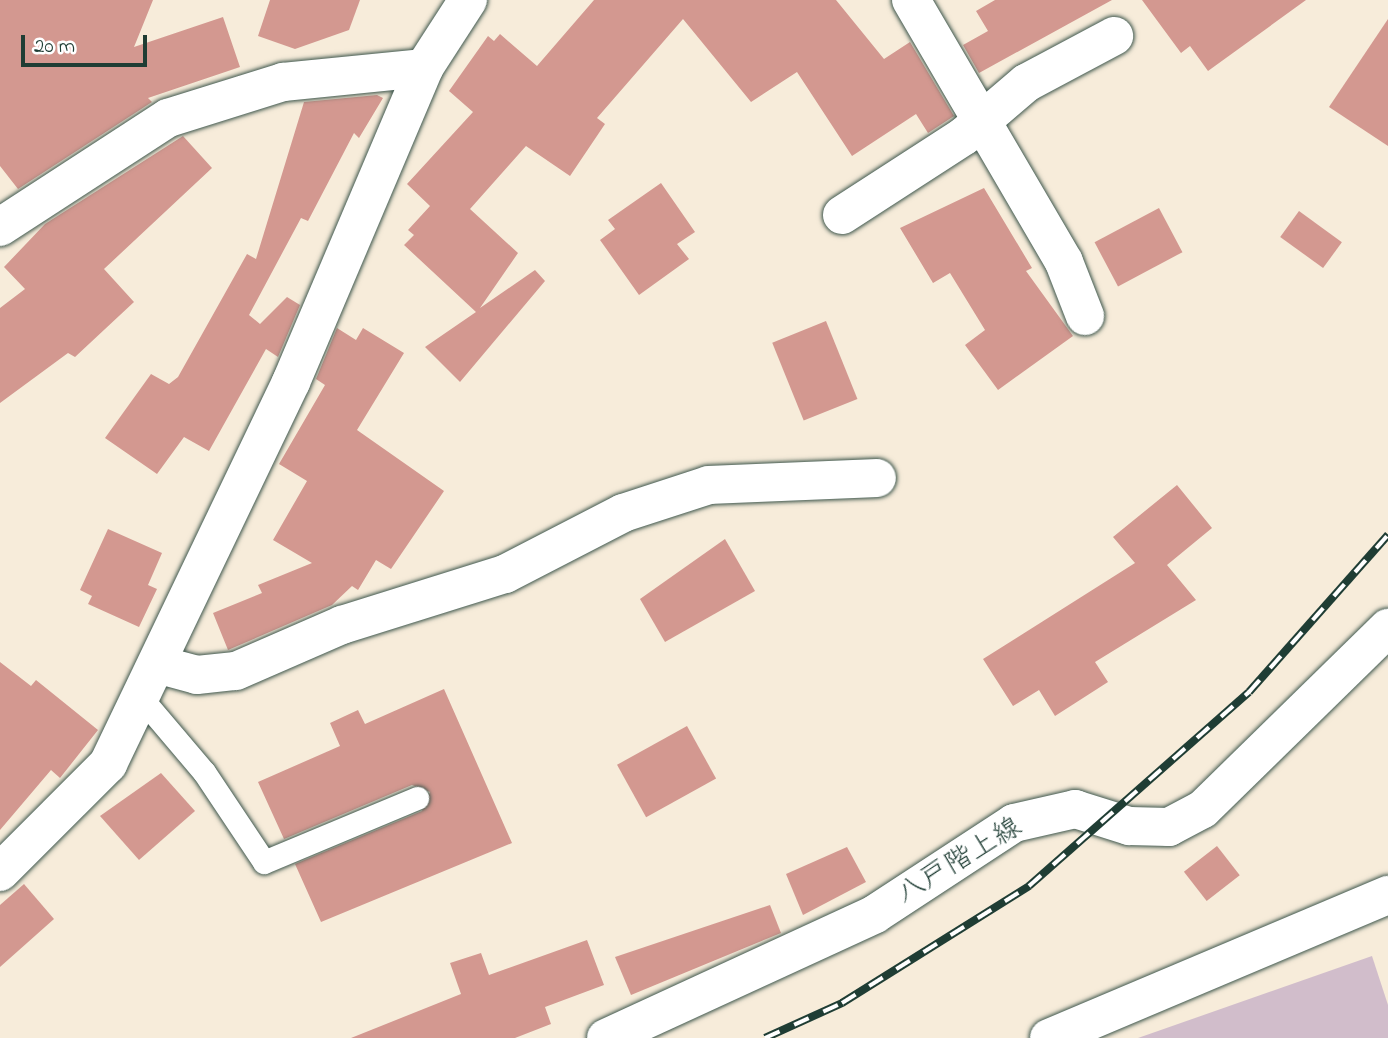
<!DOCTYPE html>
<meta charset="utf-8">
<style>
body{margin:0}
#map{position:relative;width:1388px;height:1038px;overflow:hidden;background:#f7ecda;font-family:"Indie Flower","Klee One",sans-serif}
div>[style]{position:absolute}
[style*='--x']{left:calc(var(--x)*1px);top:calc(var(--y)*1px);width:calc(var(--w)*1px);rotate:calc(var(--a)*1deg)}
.industrial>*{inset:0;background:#d1bdcb}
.building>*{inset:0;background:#d39890;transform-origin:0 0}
.roads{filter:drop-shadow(0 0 2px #3f574d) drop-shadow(0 0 2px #3f574d)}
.lane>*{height:23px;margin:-11.5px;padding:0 11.5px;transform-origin:11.5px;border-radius:11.5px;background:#fff}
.street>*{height:38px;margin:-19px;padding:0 19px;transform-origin:19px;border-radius:19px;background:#fff}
.primary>*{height:38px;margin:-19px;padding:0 19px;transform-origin:19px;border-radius:19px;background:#fff}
.rail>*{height:8px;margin-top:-4px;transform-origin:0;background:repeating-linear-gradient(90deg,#fff 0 16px,#1f3d34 0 32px);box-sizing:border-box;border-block:2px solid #1f3d34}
span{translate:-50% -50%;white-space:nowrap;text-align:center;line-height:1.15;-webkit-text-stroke:7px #fff;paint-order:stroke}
.street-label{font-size:28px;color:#1f3d34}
.scale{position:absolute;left:21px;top:35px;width:126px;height:32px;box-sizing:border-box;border:4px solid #1f3d34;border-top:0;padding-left:9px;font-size:21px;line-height:24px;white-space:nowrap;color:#1f3d34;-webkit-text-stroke:5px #fff;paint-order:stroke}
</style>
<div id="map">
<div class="industrial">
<i style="clip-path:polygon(1372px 956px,1388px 1005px,1388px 1038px,1138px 1038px)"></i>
</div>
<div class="building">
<i style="clip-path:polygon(0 0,153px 0,134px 47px,223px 17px,240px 67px,148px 98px,152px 102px,18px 189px,0 166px)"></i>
<i style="clip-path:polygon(270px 0,360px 0,349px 30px,295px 49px,258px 36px)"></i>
<i style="clip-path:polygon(594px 0,836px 0,884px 59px,910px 42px,954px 116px,928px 133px,916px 114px,852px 156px,797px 72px,751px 102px,683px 19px,597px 118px,605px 124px,570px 176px,526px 146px,470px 209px,518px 253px,480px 308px,535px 270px,545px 281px,460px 382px,425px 347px,476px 312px,404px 245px,414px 235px,408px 230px,430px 206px,407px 184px,473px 112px,449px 91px,488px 36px,494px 41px,500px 34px,537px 66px)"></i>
<i style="clip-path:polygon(995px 0,1112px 0,979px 73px,963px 45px,988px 31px,976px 11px)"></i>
<i style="clip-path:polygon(1142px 0,1306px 0,1208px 71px,1190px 46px,1181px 53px)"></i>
<i style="clip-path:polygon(1388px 19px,1388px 146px,1329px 107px)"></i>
<i style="clip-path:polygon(377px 95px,383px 98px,359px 138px,354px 133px,308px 221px,301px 218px,249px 315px,260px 324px,287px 297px,300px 305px,278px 357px,266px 349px,209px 451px,184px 437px,157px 474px,105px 438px,151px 374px,169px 384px,178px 377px,247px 254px,256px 259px,304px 102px)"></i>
<i style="clip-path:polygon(183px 136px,212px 168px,104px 269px,134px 302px,75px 357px,68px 353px,0 403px,0 308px,25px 289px,4px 267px,45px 224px)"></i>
<i style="clip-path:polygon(661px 183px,695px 232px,677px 244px,689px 259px,639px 295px,600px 240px,615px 229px,608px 220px)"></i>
<i style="clip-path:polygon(984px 188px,1032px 268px,1026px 271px,1073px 336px,998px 390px,965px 345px,985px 330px,950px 273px,933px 283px,900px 228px)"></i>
<i style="left:1159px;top:208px;width:50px;height:73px;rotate:62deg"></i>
<i style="left:1299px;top:211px;width:53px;height:32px;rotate:36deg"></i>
<i style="left:826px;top:321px;width:84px;height:58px;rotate:68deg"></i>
<i style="clip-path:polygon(337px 328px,356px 340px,363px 328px,404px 353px,357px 430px,444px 491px,391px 569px,376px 560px,358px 590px,352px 586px,332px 605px,228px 650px,213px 613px,262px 593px,258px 585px,312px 563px,273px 540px,307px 481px,279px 464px,325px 385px,316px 379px)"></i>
<i style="clip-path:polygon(1177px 485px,1212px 528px,1167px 565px,1196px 600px,1095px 662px,1108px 682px,1055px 716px,1039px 690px,1013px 706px,983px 659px,1135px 563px,1113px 537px)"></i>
<i style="clip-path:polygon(108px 529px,162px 553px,148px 585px,157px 589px,139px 627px,88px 604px,92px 596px,80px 590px)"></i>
<i style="clip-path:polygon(725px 539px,755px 591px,665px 642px,640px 599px)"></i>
<i style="clip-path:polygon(0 662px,31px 686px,36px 680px,98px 730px,60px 778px,51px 770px,0 830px)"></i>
<i style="clip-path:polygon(444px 689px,512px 843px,321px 922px,295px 864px,422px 811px,430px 792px,412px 785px,284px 839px,258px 782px,340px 746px,330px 723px,358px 710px,365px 724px)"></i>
<i style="left:687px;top:726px;width:60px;height:80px;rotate:61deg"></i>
<i style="clip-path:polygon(161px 773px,195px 811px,139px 860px,100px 816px)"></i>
<i style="left:1217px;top:846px;width:37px;height:42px;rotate:52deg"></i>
<i style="clip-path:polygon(847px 847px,866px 882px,803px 915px,786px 874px)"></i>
<i style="clip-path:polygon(24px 884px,54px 919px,0 967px,0 905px)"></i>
<i style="clip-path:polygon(770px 905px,781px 933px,631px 995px,615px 957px)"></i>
<i style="clip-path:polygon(587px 940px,604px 985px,545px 1007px,551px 1024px,515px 1038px,351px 1038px,461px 994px,450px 963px,481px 953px,489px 975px)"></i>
</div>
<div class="roads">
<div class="lane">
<i style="--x:142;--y:699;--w:96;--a:49.7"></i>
<i style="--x:204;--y:772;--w:108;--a:56.3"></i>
<i style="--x:264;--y:862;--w:166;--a:-22.7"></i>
</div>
<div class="street">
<i style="--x:911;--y:0;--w:303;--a:59.7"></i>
<i style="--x:1064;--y:262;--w:58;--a:68.7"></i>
<i style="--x:842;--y:215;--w:145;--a:-32.9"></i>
<i style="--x:964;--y:136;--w:82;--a:-40.5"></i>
<i style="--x:1026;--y:83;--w:100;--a:-28.1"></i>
<i style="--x:0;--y:227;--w:200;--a:-33"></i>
<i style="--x:168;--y:118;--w:121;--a:-17.4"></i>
<i style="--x:283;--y:82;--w:142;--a:-5.7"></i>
<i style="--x:160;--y:665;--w:38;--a:15"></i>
<i style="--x:197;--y:675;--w:39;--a:-6"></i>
<i style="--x:236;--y:671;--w:116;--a:-23.5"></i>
<i style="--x:342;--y:625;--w:171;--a:-17.4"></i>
<i style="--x:505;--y:574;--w:133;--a:-27.3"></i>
<i style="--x:623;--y:513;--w:90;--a:-18"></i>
<i style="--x:709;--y:485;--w:168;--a:-2.4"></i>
<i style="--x:0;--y:872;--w:153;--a:-45"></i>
<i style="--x:108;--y:764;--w:424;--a:-64.4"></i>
<i style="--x:291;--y:382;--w:341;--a:-67"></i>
<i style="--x:424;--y:68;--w:81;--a:-57.1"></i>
</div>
<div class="primary">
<i style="--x:606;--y:1038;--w:296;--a:-24.7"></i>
<i style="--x:875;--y:914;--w:166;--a:-33.2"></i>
<i style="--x:1014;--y:823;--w:63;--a:-12.9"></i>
<i style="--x:1075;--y:809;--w:57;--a:17.5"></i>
<i style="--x:1129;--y:826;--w:40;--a:1.4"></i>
<i style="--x:1169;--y:827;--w:38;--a:-28"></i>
<i style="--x:1203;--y:809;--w:259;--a:-44.4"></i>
<i style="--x:1049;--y:1038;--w:368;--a:-22.9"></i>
</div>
</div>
<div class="rail">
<i style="--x:765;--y:1038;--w:85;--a:-24.4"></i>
<i style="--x:842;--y:1003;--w:221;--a:-32"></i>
<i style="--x:1029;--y:886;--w:293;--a:-41.4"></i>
<i style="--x:1249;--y:692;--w:210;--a:-48.5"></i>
</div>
<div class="street-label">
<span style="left:960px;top:862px;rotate:-31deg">八戸階上線</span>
</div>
<div class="scale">20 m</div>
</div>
